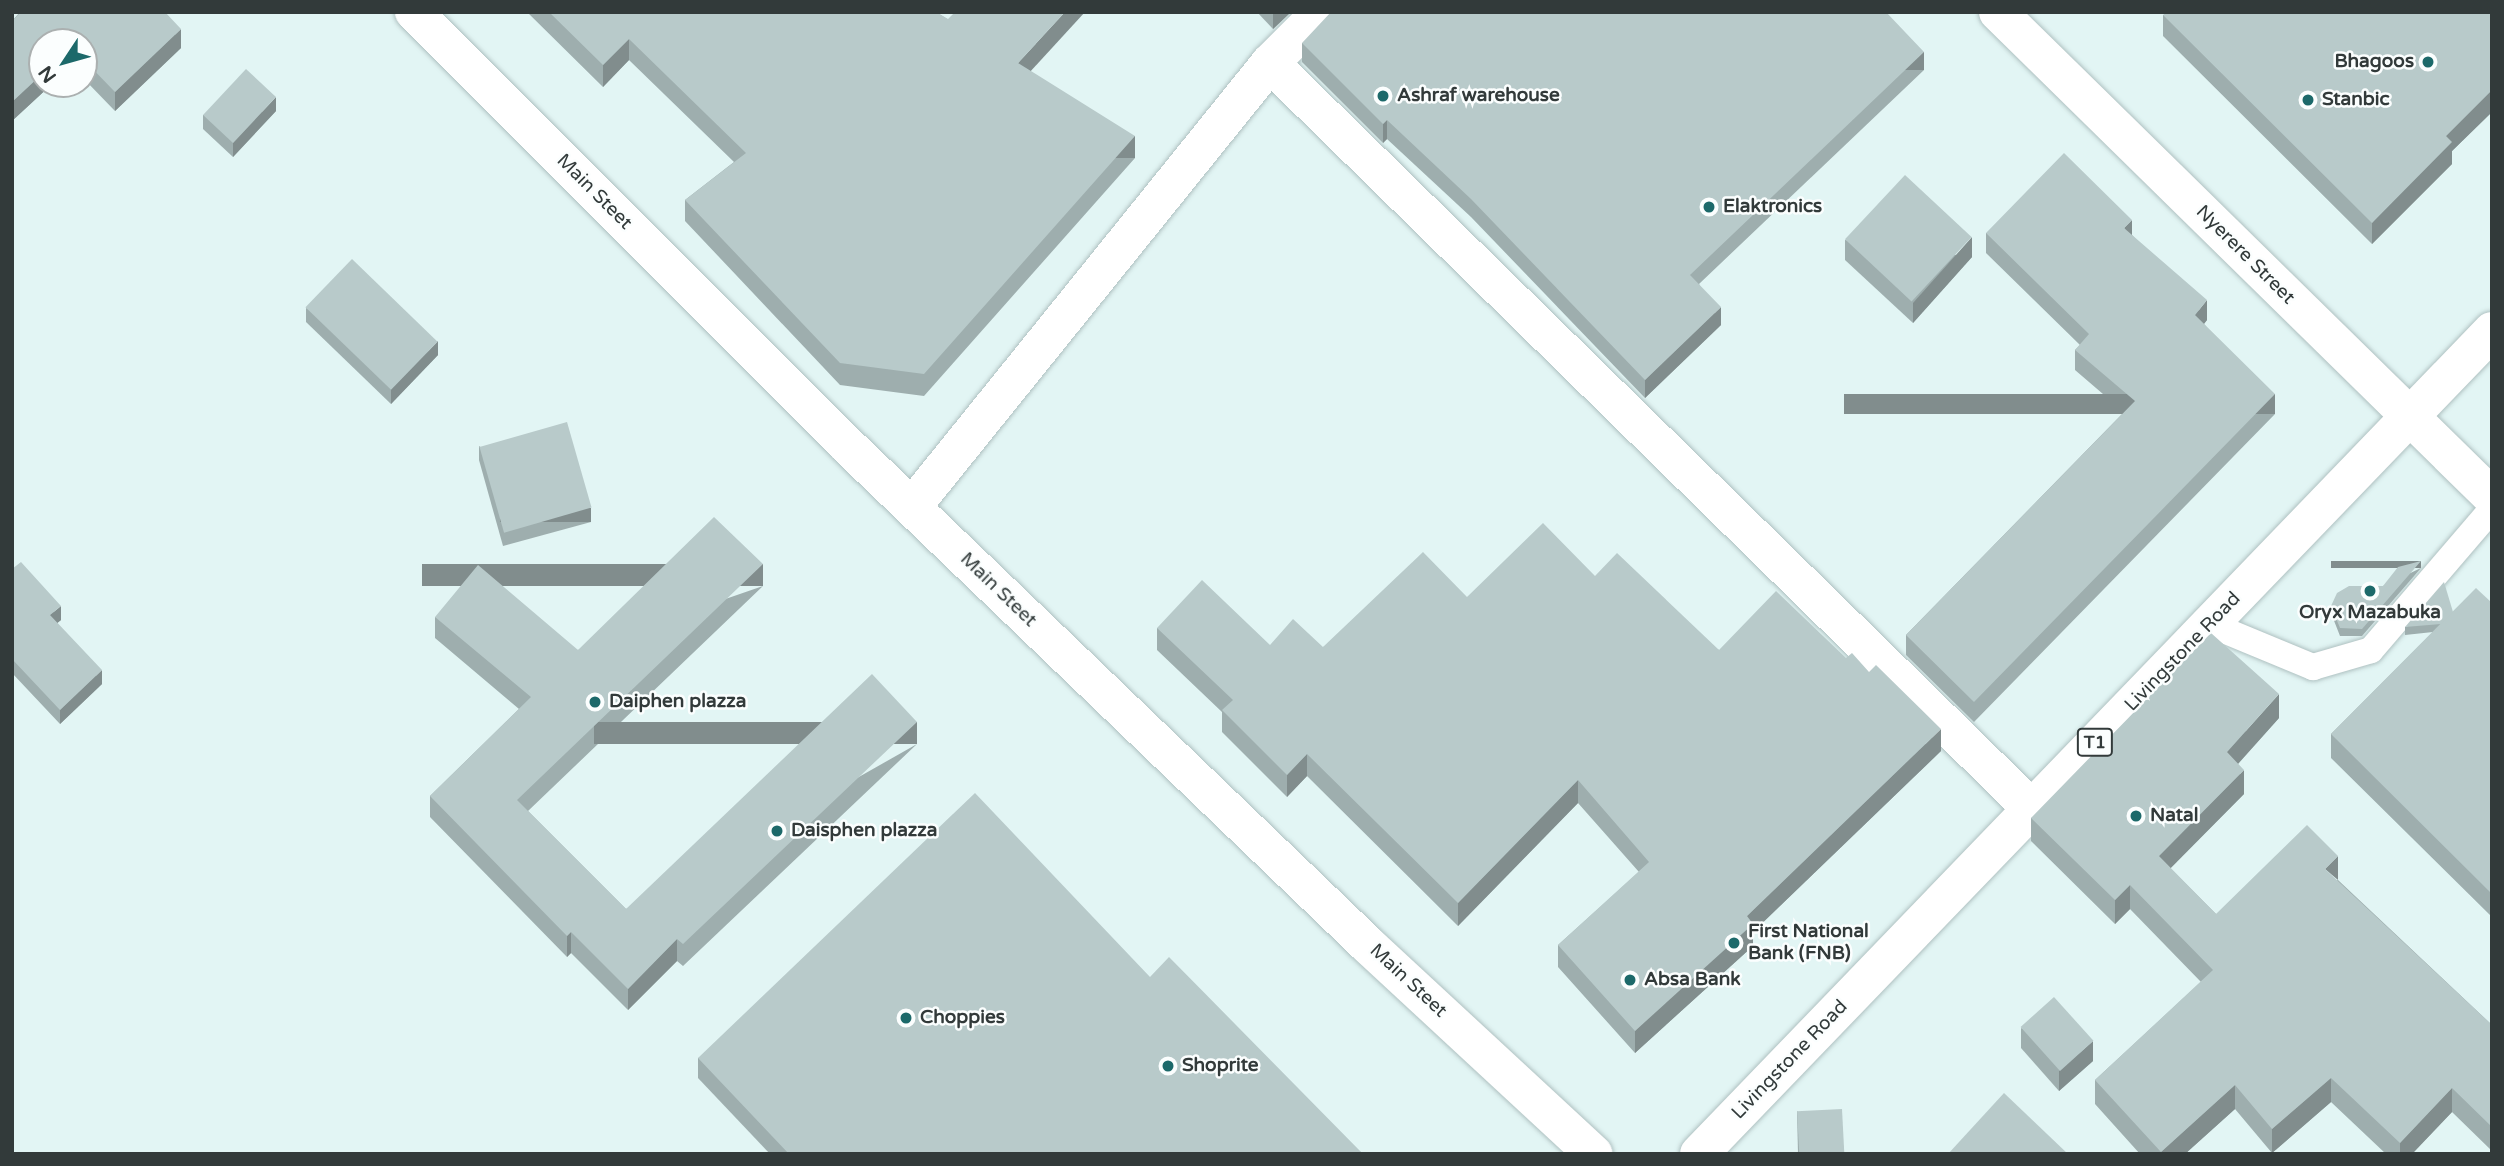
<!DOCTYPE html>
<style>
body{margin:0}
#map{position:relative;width:2504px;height:1166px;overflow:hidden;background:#e2f5f4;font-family:"Varela Round",sans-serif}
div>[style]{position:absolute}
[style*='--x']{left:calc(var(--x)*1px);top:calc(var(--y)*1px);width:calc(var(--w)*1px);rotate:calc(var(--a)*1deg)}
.roads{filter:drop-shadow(0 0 2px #afc1c1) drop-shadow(0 0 2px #afc1c1)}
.service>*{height:26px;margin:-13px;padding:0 13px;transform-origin:13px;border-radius:13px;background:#fff}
.minor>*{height:38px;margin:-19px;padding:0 19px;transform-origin:19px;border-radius:19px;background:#fff}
.trunk>*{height:38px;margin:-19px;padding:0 19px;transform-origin:19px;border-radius:19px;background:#fff}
.wall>*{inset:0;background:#9eaeae}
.shaded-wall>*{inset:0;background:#818d8d;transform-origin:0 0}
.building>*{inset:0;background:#b8caca;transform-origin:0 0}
.dots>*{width:19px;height:19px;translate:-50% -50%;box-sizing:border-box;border:4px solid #fbfefe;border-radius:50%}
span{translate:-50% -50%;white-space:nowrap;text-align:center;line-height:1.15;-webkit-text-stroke:5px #fbfefe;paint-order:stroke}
.shield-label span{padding:2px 5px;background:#fbfefe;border:2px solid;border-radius:5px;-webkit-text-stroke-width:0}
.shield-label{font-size:18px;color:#323a3a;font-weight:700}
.poi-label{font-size:19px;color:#323a3a;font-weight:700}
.right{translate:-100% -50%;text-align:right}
.left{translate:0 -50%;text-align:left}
.street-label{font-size:19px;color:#323a3a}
.frame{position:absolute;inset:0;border:14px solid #323a3a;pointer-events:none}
.north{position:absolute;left:28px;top:28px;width:70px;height:70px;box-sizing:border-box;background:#fbfefe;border:2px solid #abb0b0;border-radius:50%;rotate:234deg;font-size:19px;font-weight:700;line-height:28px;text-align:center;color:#323a3a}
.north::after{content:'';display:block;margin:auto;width:24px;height:32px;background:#1c696a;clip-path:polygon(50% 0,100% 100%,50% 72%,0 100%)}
</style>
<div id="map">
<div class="roads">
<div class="service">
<i style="--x:2209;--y:624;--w:113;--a:22.5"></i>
<i style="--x:2313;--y:667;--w:60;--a:-16.3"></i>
<i style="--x:2371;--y:650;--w:186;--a:-49.4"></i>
</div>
<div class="minor">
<i style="--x:414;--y:12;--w:615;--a:45"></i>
<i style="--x:849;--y:447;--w:721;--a:43.82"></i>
<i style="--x:1369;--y:946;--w:306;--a:42.8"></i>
<i style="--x:1321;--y:12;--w:72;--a:135"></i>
<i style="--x:1270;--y:63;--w:1066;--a:44.39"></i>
<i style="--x:1998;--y:12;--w:692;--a:44.47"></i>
<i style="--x:912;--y:507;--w:570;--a:-51.12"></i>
</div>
<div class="trunk">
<i style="--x:1699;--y:1154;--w:1143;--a:-46.06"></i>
</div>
</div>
<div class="wall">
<i style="clip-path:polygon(20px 12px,165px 12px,181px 48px,115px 111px,84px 79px,84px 42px,42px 42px,42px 84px,52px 84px,12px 121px,12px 21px)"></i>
<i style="clip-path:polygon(527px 12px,936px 12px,1030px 71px,1135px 158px,924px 396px,840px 385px,685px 221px,685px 200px,734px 162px,629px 60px,603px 87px)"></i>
<i style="clip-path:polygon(1257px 12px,1291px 12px,1273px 29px)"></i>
<i style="clip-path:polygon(2492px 12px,2492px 112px,2452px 151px,2452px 164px,2372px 244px,2163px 36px,2163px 15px)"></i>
<i style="clip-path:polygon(1302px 43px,1924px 70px,1699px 284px,1721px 325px,1645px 398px,1471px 217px,1387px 139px,1383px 143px,1302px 62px)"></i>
<i style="clip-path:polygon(276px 111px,233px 157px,203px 129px,203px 115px)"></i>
<i style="clip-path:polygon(1986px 233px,2132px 235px,2207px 320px,2204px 324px,2275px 414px,1974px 722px,1906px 655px,1906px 635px,2124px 412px,2075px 370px,2075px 350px,2080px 345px,1986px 253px)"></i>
<i style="clip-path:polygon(1845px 240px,1972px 257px,1913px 323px,1845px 260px)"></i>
<i style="clip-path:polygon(306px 308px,438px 355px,391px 404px,306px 322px)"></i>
<i style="clip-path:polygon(479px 446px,591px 522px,503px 546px,479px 460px)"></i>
<i style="clip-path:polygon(2421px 568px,2362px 636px,2340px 636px,2331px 613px,2331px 606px,2383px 586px)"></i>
<i style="clip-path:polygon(12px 569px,61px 620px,57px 623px,102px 684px,60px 724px,12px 673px)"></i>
<i style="clip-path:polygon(1595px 576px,1719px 650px,1941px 751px,1753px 932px,1753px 946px,1635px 1053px,1558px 967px,1558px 945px,1639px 872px,1578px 803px,1458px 926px,1307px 776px,1287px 797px,1222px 732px,1222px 712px,1157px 650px,1157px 628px,1270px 645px,1323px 647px,1467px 597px)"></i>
<i style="clip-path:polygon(763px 586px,528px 811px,626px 909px,917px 744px,683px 966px,677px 961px,628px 1010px,571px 953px,567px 957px,430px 817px,430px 796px,519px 709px,435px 638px,435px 617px,578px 650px)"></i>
<i style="clip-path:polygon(2492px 603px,2492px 917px,2331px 758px,2331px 734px,2433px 632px,2405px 635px,2405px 627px,2453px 612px)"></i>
<i style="clip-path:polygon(2279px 718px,2238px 764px,2244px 794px,2170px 868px,2216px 914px,2338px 880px,2492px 1025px,2492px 1151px,2452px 1112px,2412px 1154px,2386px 1154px,2331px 1102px,2272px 1153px,2235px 1109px,2185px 1154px,2140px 1154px,2095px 1104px,2095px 1080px,2201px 982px,2130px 909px,2115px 924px,2031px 841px,2031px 818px)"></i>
<i style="clip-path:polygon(1150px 977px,1363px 1154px,770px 1154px,698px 1078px,698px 1058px)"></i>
<i style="clip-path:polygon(2021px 1028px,2093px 1061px,2059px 1091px,2021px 1048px)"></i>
<i style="clip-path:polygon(1797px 1111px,1844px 1154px,1798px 1154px)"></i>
</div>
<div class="shaded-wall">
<i style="clip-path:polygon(1065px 12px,1085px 12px,1018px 85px,1018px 63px)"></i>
<i style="clip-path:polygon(1273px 12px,1291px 12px,1273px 29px)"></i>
<i style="clip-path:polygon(181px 29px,181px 48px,115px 111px,115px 92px)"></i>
<i style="clip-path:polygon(629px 39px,629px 60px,603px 87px,603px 65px)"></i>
<i style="left:1924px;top:52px;width:18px;height:323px;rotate:90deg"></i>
<i style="clip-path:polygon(42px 74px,42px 84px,52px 84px,12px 121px,12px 102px)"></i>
<i style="clip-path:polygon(2492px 90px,2492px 112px,2452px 151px,2452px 164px,2372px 244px,2372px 223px,2446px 136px)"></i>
<i style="clip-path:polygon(276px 97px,276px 111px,233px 157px,233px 143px)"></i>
<i style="clip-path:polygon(1387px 120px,1387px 139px,1383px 143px,1383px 124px)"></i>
<i style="left:1135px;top:136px;width:22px;height:318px;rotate:90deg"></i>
<i style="clip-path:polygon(2132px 220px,2132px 240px,2124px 228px)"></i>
<i style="clip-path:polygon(1972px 237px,1972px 257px,1913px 323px,1913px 303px)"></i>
<i style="clip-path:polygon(2207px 300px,2207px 320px,2195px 335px,2195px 315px)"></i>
<i style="clip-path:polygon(1721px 307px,1721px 325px,1645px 398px,1645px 380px)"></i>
<i style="clip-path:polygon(438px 341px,438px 355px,391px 404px,391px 389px)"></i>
<i style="left:2275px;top:394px;width:20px;height:431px;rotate:90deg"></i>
<i style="left:591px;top:508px;width:14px;height:91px;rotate:90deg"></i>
<i style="left:2421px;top:561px;width:7px;height:90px;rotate:90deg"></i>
<i style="left:763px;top:564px;width:22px;height:341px;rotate:90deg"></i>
<i style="clip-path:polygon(61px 606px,61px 620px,50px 629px,50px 615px)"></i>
<i style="clip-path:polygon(102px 670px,102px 684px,60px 724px,60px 710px)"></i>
<i style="clip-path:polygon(2279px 694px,2279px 718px,2227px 776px,2227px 752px)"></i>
<i style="left:917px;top:722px;width:22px;height:323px;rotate:90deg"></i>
<i style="clip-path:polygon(1941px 729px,1941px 751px,1753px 932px,1753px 946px,1635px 1053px,1635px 1031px,1747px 916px)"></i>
<i style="clip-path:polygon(1307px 754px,1307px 776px,1287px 797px,1287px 775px)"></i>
<i style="clip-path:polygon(2244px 770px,2244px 794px,2159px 880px,2159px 856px)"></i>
<i style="clip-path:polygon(1578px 780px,1578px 803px,1458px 926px,1458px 903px)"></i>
<i style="clip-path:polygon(2338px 856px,2338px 880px,2325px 869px)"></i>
<i style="clip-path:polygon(2130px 885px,2130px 909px,2115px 924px,2115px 900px)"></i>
<i style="clip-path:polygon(571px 932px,571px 953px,567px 957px,567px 936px)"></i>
<i style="clip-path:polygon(677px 939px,677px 961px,628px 1010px,628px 989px)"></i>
<i style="clip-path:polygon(2093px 1041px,2093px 1061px,2059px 1091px,2059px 1071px)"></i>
<i style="clip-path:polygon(2331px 1078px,2331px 1102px,2272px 1153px,2272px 1129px)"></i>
<i style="clip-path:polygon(2235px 1085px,2235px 1109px,2185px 1154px,2161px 1154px,2161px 1152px)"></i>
<i style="clip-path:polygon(2452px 1088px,2452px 1112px,2412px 1154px,2400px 1154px,2400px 1143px)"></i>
</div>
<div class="building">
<i style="clip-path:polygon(21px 12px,165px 12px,181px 29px,115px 92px,84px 60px,84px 42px,42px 42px,42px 74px,12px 102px,12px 21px)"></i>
<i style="clip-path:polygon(549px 12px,936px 12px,948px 19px,955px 12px,1065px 12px,1018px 63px,1135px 136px,924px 374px,840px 363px,685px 200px,746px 153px,629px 39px,603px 65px)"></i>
<i style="clip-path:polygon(1331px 12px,1886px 12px,1924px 52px,1690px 275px,1721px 307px,1645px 380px,1471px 199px,1387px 120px,1383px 124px,1302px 43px)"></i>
<i style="clip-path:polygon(2166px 12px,2492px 12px,2492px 90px,2446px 136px,2452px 142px,2372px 223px,2163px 15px)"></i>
<i style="left:246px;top:69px;width:41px;height:63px;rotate:43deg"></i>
<i style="clip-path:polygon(2064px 153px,2132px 220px,2124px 228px,2207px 300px,2195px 315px,2275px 394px,1974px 702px,1906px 635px,2135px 401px,2075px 350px,2089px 334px,1986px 233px)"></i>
<i style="left:1905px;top:175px;width:91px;height:88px;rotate:43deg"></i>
<i style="left:352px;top:259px;width:119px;height:67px;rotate:44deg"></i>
<i style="left:567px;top:422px;width:89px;height:91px;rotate:74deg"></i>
<i style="clip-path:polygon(714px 517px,763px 564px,517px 800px,626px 909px,872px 674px,917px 722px,683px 944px,677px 939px,628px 989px,571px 932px,567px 936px,430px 796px,531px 697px,435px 617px,478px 565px,578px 650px)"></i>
<i style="clip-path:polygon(1543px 523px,1595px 576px,1617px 553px,1719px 650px,1776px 591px,1846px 658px,1852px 653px,1869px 672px,1876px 665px,1941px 729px,1747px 916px,1753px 924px,1635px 1031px,1558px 945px,1649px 862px,1578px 780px,1458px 903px,1307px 754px,1287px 775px,1222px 710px,1233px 700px,1157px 628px,1202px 580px,1270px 645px,1293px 619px,1323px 647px,1423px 552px,1467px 597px)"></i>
<i style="clip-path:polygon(2421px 561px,2362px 629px,2340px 628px,2331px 606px,2337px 593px,2349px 586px,2383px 586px,2398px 567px)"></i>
<i style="clip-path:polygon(21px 562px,61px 606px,50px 615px,102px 670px,60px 710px,12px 659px,12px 569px)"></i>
<i style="clip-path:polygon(2444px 582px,2453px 612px,2441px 624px,2405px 627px)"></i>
<i style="clip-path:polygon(2476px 588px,2492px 603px,2492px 894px,2331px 734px)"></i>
<i style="clip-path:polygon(2211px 633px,2279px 694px,2227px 752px,2244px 770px,2159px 856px,2216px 914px,2307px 825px,2338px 856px,2325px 869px,2492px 1025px,2492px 1127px,2452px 1088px,2400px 1143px,2331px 1078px,2272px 1129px,2235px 1085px,2161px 1152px,2095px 1080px,2213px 970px,2130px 885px,2115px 900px,2031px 818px)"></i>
<i style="clip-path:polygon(975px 793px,1150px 977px,1169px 957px,1363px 1154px,789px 1154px,698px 1058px)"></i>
<i style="left:2054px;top:997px;width:59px;height:45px;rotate:48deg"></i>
<i style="clip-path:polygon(2004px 1093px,2068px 1154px,1948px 1154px)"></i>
<i style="left:1842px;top:1109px;width:45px;height:45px;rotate:87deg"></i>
</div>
<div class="dots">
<i style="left:2428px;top:62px;background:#1c696a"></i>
<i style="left:1383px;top:96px;background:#1c696a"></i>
<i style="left:2308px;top:100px;background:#1c696a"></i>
<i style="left:1709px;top:207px;background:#1c696a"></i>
<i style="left:2370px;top:591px;background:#1c696a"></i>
<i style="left:595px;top:702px;background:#1c696a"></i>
<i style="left:2136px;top:816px;background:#1c696a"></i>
<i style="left:777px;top:831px;background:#1c696a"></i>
<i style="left:1734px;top:943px;background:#1c696a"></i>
<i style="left:1630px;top:980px;background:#1c696a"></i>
<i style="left:906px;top:1018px;background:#1c696a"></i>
<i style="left:1168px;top:1066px;background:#1c696a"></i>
</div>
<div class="shield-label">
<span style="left:2095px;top:742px">T1</span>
</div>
<div class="poi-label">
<span class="right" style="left:2414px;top:62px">Bhagoos</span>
<span class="left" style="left:1397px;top:96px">Ashraf warehouse</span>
<span class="left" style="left:2322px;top:100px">Stanbic</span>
<span class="left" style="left:1723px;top:207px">Elaktronics</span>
<span style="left:2370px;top:613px">Oryx Mazabuka</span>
<span class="left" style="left:609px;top:702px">Daiphen plazza</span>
<span class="left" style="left:2150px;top:816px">Natal</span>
<span class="left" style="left:791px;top:831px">Daisphen plazza</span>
<span class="left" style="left:1748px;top:943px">First National<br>Bank (FNB)</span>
<span class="left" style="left:1644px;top:980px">Absa Bank</span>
<span class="left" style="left:920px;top:1018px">Choppies</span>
<span class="left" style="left:1182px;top:1066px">Shoprite</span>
</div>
<div class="street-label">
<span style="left:594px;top:192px;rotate:45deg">Main Steet</span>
<span style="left:2245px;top:255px;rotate:45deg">Nyerere Street</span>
<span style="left:998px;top:590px;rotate:44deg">Main Steet</span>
<span style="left:2183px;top:652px;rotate:-46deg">Livingstone Road</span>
<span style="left:1408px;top:981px;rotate:43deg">Main Steet</span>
<span style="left:1790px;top:1060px;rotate:-46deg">Livingstone Road</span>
</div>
<div class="frame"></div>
<div class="north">N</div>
</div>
